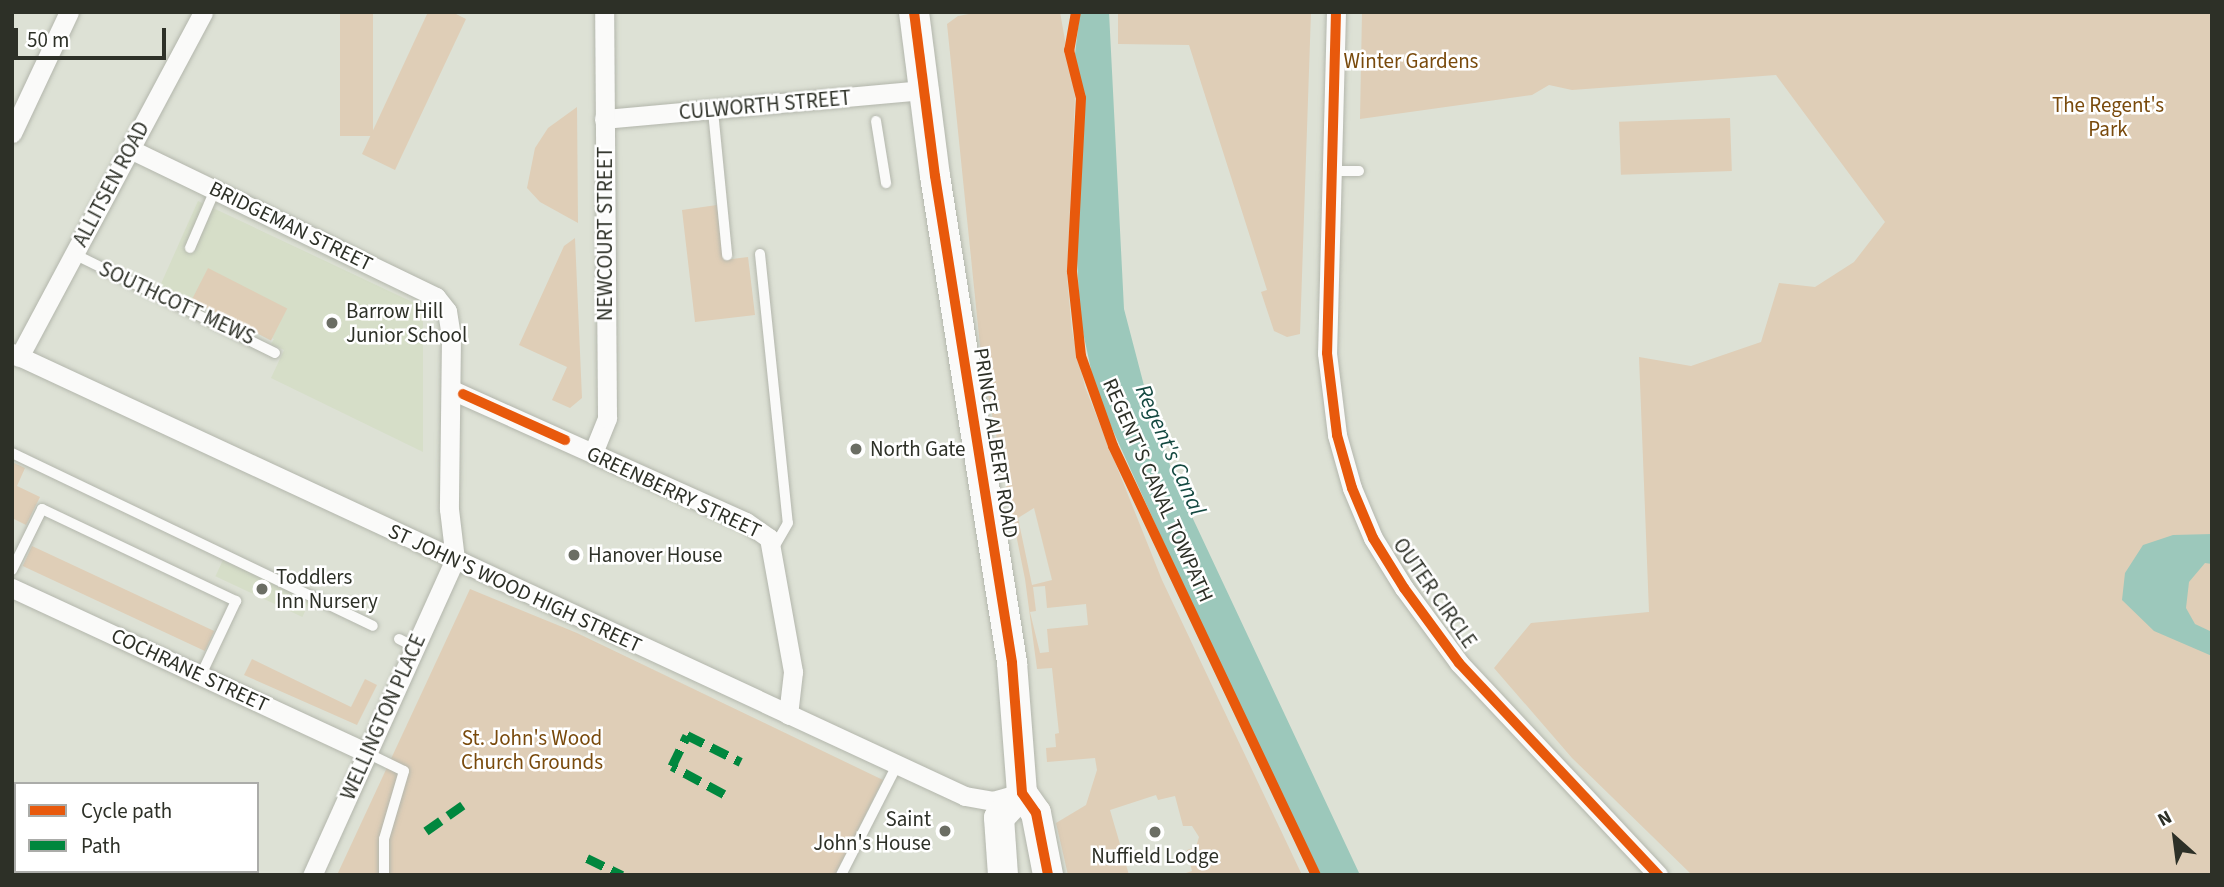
<!DOCTYPE html>
<style>
body{margin:0}
#map{position:relative;width:2224px;height:887px;overflow:hidden;background:#dde1d5;font-family:"Source Sans 3",sans-serif}
div>[style]{position:absolute}
[style*='--x']{left:calc(var(--x)*1px);top:calc(var(--y)*1px);width:calc(var(--w)*1px);rotate:calc(var(--a)*1deg)}
.built>*{inset:0;background:#d6dec8;transform-origin:0 0}
.green>*{inset:0;background:#dfceb7;transform-origin:0 0}
.water>*{inset:0;background:#9cc8bb}
.roads{filter:drop-shadow(0 0 2px #b3b6ac) drop-shadow(0 0 2px #b3b6ac)}
.lane>*{height:10px;margin:-5px;padding:0 5px;transform-origin:5px;border-radius:5px;background:#fafaf9}
.street>*{height:19px;margin:-9.5px;padding:0 9.5px;transform-origin:9.5px;border-radius:9.5px;background:#fafaf9}
.primary>*{height:30px;margin:-15px;padding:0 15px;transform-origin:15px;border-radius:15px;background:#fafaf9}
.highway>*{height:35px;margin:-17.5px;padding:0 17.5px;transform-origin:17.5px;border-radius:17.5px;background:#fafaf9}
.quiet>*{height:9px;margin-top:-4.5px;transform-origin:0;background:repeating-linear-gradient(90deg,#00873e 0 18px,transparent 0 27px)}
.cycleway>*{height:10px;margin:-5px;padding:0 5px;transform-origin:5px;border-radius:5px;background:#e8590c}
.dots>*{width:19px;height:19px;translate:-50% -50%;box-sizing:border-box;border:4px solid #fff;border-radius:50%}
span{translate:-50% -50%;white-space:nowrap;text-align:center;line-height:1.15;-webkit-text-stroke:5px #fff;paint-order:stroke}
.park-label{font-size:21px;color:#794a0c}
.street-label{font-size:21px;color:#2d3027}
.poi-label{font-size:21px;color:#2d3027}
.left{translate:0 -50%;text-align:left}
.right{translate:-100% -50%;text-align:right}
.water-label{font-size:23px;color:#144941;font-style:italic}
.frame{position:absolute;inset:0;border:14px solid #2d3027;pointer-events:none}
.legend{position:absolute;left:14px;top:782px;width:245px;height:91px;box-sizing:border-box;background:#fff;border:2px solid #abaca9;margin:0;padding:9px 12px;list-style:none;font-size:21px;color:#2d3027}
.legend li{display:flex;align-items:center;gap:14px;height:35px}
.legend b{width:35px;border:2px solid #abaca9}
.north{position:absolute;left:2140px;top:803px;width:70px;height:70px;-webkit-text-stroke:5px #fff;paint-order:stroke;rotate:332deg;font-size:19px;font-weight:700;line-height:28px;text-align:center;color:#2d3027}
.north::after{content:'';display:block;margin:auto;width:24px;height:32px;background:#2d3027;clip-path:polygon(50% 0,100% 100%,50% 72%,0 100%)}
.scale{position:absolute;left:14px;top:28px;width:152px;height:32px;box-sizing:border-box;border:4px solid #2d3027;border-top:0;padding-left:9px;font-size:21px;line-height:24px;white-space:nowrap;color:#2d3027;-webkit-text-stroke:5px #fff;paint-order:stroke}
</style>
<div id="map">
<div class="built">
<i style="clip-path:polygon(198px 201px,423px 307px,423px 452px,271px 378px,284px 350px,271px 344px,274px 339px,160px 286px)"></i>
<i style="left:223px;top:560px;width:96px;height:18px;rotate:25deg"></i>
</div>
<div class="green">
<i style="left:340px;top:12px;width:33px;height:124px"></i>
<i style="clip-path:polygon(428px 12px,452px 12px,466px 19px,395px 170px,362px 154px)"></i>
<i style="clip-path:polygon(evenodd,980px 12px,1060px 12px,1075px 97px,1067px 276px,1072px 331px,1085px 387px,1162px 580px,1302px 875px,1180px 875px,1192px 871px,1187px 850px,1196px 847px,1199px 837px,1192px 826px,1183px 826px,1175px 796px,1158px 800px,1156px 795px,1110px 810px,1129px 875px,1068px 875px,1056px 823px,1086px 805px,1097px 770px,1095px 758px,1047px 762px,1046px 748px,1056px 747px,1055px 734px,1059px 733px,1052px 668px,1037px 669px,1025px 579px,982px 365px,947px 24px,958px 16px,980px 12px,1034px 508px,1052px 580px,1032px 585px,1018px 518px,1034px 508px,980px 12px,1045px 586px,1047px 608px,1086px 604px,1088px 625px,1047px 629px,1049px 652px,1040px 653px,1030px 612px,1036px 611px,1033px 587px,1045px 586px)"></i>
<i style="clip-path:polygon(1118px 12px,1311px 12px,1300px 334px,1287px 337px,1274px 331px,1261px 292px,1267px 290px,1189px 45px,1118px 44px)"></i>
<i style="clip-path:polygon(1362px 12px,2212px 12px,2212px 875px,1692px 875px,1572px 758px,1494px 668px,1531px 623px,1649px 612px,1639px 357px,1691px 366px,1761px 342px,1779px 283px,1815px 287px,1854px 262px,1885px 222px,1776px 75px,1572px 90px,1549px 85px,1532px 95px,1360px 119px)"></i>
<i style="clip-path:polygon(577px 107px,578px 223px,540px 202px,527px 188px,535px 148px,548px 128px)"></i>
<i style="left:1730px;top:118px;width:53px;height:111px;rotate:88deg"></i>
<i style="clip-path:polygon(717px 205px,724px 260px,748px 257px,755px 315px,695px 322px,682px 210px)"></i>
<i style="clip-path:polygon(575px 238px,582px 398px,570px 408px,552px 400px,567px 367px,519px 345px,564px 246px)"></i>
<i style="left:208px;top:268px;width:89px;height:36px;rotate:27deg"></i>
<i style="clip-path:polygon(12px 462px,25px 468px,17px 486px,40px 497px,26px 525px,12px 518px)"></i>
<i style="left:32px;top:546px;width:201px;height:22px;rotate:25deg"></i>
<i style="clip-path:polygon(470px 589px,577px 633px,883px 780px,835px 875px,337px 875px)"></i>
<i style="clip-path:polygon(252px 659px,351px 707px,365px 679px,377px 685px,357px 725px,244px 675px)"></i>
</div>
<div class="water">
<i style="clip-path:polygon(1080px 12px,1109px 12px,1124px 309px,1153px 420px,1179px 489px,1360px 875px,1321px 875px,1210px 645px,1096px 393px,1080px 318px,1077px 259px,1078px 160px,1085px 101px,1074px 62px)"></i>
<i style="clip-path:polygon(2212px 534px,2212px 564px,2205px 563px,2189px 582px,2186px 608px,2195px 624px,2212px 632px,2212px 656px,2154px 631px,2122px 600px,2125px 573px,2143px 545px,2173px 535px)"></i>
</div>
<div class="roads">
<div class="lane">
<i style="--x:713;--y:111;--w:145;--a:84.4"></i>
<i style="--x:876;--y:121;--w:63;--a:80.8"></i>
<i style="--x:1330;--y:171;--w:29;--a:0"></i>
<i style="--x:190;--y:248;--w:63;--a:-66.7"></i>
<i style="--x:74;--y:254;--w:224;--a:26.2"></i>
<i style="--x:760;--y:254;--w:270;--a:84.1"></i>
<i style="--x:788;--y:523;--w:30;--a:120"></i>
<i style="--x:12;--y:453;--w:400;--a:25.6"></i>
<i style="--x:12;--y:570;--w:68;--a:-63.8"></i>
<i style="--x:42;--y:509;--w:215;--a:25.4"></i>
<i style="--x:236;--y:601;--w:82;--a:115.3"></i>
<i style="--x:399;--y:639;--w:18;--a:27"></i>
<i style="--x:367;--y:753;--w:41;--a:25.9"></i>
<i style="--x:404;--y:771;--w:71;--a:106.4"></i>
<i style="--x:384;--y:839;--w:36;--a:90"></i>
<i style="--x:841;--y:875;--w:123;--a:-63"></i>
</div>
<div class="street">
<i style="--x:1336;--y:12;--w:341;--a:91.5"></i>
<i style="--x:1327;--y:353;--w:83;--a:83"></i>
<i style="--x:1337;--y:435;--w:55;--a:74.2"></i>
<i style="--x:1352;--y:488;--w:54;--a:67.2"></i>
<i style="--x:1373;--y:538;--w:59;--a:58.2"></i>
<i style="--x:1404;--y:588;--w:93;--a:53.7"></i>
<i style="--x:1459;--y:663;--w:291;--a:46.8"></i>
<i style="--x:604;--y:119;--w:322;--a:-5.2"></i>
<i style="--x:12;--y:133;--w:134;--a:-64.8"></i>
<i style="--x:130;--y:149;--w:340;--a:25.8"></i>
<i style="--x:436;--y:297;--w:18;--a:52"></i>
<i style="--x:447;--y:311;--w:26;--a:81"></i>
<i style="--x:451;--y:337;--w:172;--a:90.7"></i>
<i style="--x:449;--y:509;--w:50;--a:83.2"></i>
<i style="--x:455;--y:559;--w:347;--a:114.3"></i>
<i style="--x:12;--y:353;--w:1051;--a:24.93"></i>
<i style="--x:965;--y:796;--w:28;--a:10"></i>
<i style="--x:993;--y:801;--w:26;--a:-16"></i>
<i style="--x:19;--y:357;--w:391;--a:-61.9"></i>
<i style="--x:452;--y:390;--w:322;--a:24.2"></i>
<i style="--x:746;--y:522;--w:28;--a:35"></i>
<i style="--x:769;--y:538;--w:136;--a:79.8"></i>
<i style="--x:793;--y:672;--w:43;--a:96.6"></i>
<i style="--x:593;--y:453;--w:38;--a:-68"></i>
<i style="--x:607;--y:418;--w:406;--a:-90.4"></i>
<i style="--x:12;--y:588;--w:391;--a:24.9"></i>
</div>
<div class="primary">
<i style="--x:914;--y:12;--w:165;--a:82.7"></i>
<i style="--x:935;--y:176;--w:493;--a:81"></i>
<i style="--x:1012;--y:663;--w:130;--a:85.6"></i>
<i style="--x:1022;--y:793;--w:24;--a:55"></i>
<i style="--x:1036;--y:813;--w:63;--a:79"></i>
<i style="--x:1003;--y:875;--w:57;--a:-94"></i>
<i style="--x:999;--y:818;--w:34;--a:-47"></i>
</div>
<div class="highway">
<i style="--x:12;--y:815;--w:4;--a:27"></i>
<i style="--x:132;--y:871;--w:8;--a:30"></i>
</div>
</div>
<div class="quiet">
<i style="--x:724;--y:794;--w:59;--a:-151.7"></i>
<i style="--x:672;--y:766;--w:34;--a:-64"></i>
<i style="--x:687;--y:735;--w:60;--a:26.6"></i>
<i style="--x:426;--y:831;--w:54;--a:-35.2"></i>
<i style="--x:587;--y:858;--w:39;--a:26"></i>
</div>
<div class="cycleway">
<i style="--x:914;--y:12;--w:165;--a:82.7"></i>
<i style="--x:935;--y:176;--w:493;--a:81"></i>
<i style="--x:1012;--y:663;--w:130;--a:85.6"></i>
<i style="--x:1022;--y:793;--w:24;--a:55"></i>
<i style="--x:1036;--y:813;--w:63;--a:79"></i>
<i style="--x:1076;--y:12;--w:39;--a:100"></i>
<i style="--x:1069;--y:50;--w:49;--a:76"></i>
<i style="--x:1081;--y:98;--w:174;--a:93"></i>
<i style="--x:1072;--y:272;--w:84;--a:83.9"></i>
<i style="--x:1081;--y:356;--w:96;--a:70.4"></i>
<i style="--x:1113;--y:446;--w:475;--a:64.7"></i>
<i style="--x:1336;--y:12;--w:341;--a:91.5"></i>
<i style="--x:1327;--y:353;--w:83;--a:83"></i>
<i style="--x:1337;--y:435;--w:55;--a:74.2"></i>
<i style="--x:1352;--y:488;--w:54;--a:67.2"></i>
<i style="--x:1373;--y:538;--w:59;--a:58.2"></i>
<i style="--x:1404;--y:588;--w:93;--a:53.7"></i>
<i style="--x:1459;--y:663;--w:291;--a:46.8"></i>
<i style="--x:463;--y:394;--w:112;--a:24.3"></i>
</div>
<div class="dots">
<i style="left:332px;top:323px;background:#6b6e64"></i>
<i style="left:856px;top:449px;background:#6b6e64"></i>
<i style="left:574px;top:555px;background:#6b6e64"></i>
<i style="left:262px;top:589px;background:#6b6e64"></i>
<i style="left:945px;top:831px;background:#6b6e64"></i>
<i style="left:1155px;top:832px;background:#6b6e64"></i>
</div>
<div class="park-label">
<span style="left:1411px;top:61px">Winter Gardens</span>
<span style="left:2108px;top:117px">The Regent's<br>Park</span>
<span style="left:532px;top:750px">St. John's Wood<br>Church Grounds</span>
</div>
<div class="street-label">
<span style="left:765px;top:105px;rotate:-5deg">CULWORTH STREET</span>
<span style="left:111px;top:184px;rotate:-62deg">ALLITSEN ROAD</span>
<span style="left:291px;top:226px;rotate:26deg">BRIDGEMAN STREET</span>
<span style="left:605px;top:234px;rotate:-90deg">NEWCOURT STREET</span>
<span style="left:177px;top:303px;rotate:25deg">SOUTHCOTT MEWS</span>
<span style="left:996px;top:443px;rotate:81deg">PRINCE ALBERT ROAD</span>
<span style="left:1158px;top:490px;rotate:66deg">REGENT'S CANAL TOWPATH</span>
<span style="left:674px;top:492px;rotate:25deg">GREENBERRY STREET</span>
<span style="left:515px;top:588px;rotate:25deg">ST JOHN'S WOOD HIGH STREET</span>
<span style="left:1435px;top:593px;rotate:55deg">OUTER CIRCLE</span>
<span style="left:190px;top:670px;rotate:25deg">COCHRANE STREET</span>
<span style="left:383px;top:717px;rotate:-66deg">WELLINGTON PLACE</span>
</div>
<div class="poi-label">
<span class="left" style="left:346px;top:323px">Barrow Hill<br>Junior School</span>
<span class="left" style="left:870px;top:449px">North Gate</span>
<span class="left" style="left:588px;top:555px">Hanover House</span>
<span class="left" style="left:276px;top:589px">Toddlers<br>Inn Nursery</span>
<span class="right" style="left:931px;top:831px">Saint<br>John's House</span>
<span style="left:1155px;top:856px">Nuffield Lodge</span>
</div>
<div class="water-label">
<span style="left:1170px;top:450px;rotate:66deg">Regent's Canal</span>
</div>
<div class="frame"></div>
<ul class="legend">
<li><b style="height:9px;background:#e8590c"></b>Cycle path</li>
<li><b style="height:9px;background:#00873e"></b>Path</li>
</ul>
<div class="north">N</div>
<div class="scale">50 m</div>
</div>
